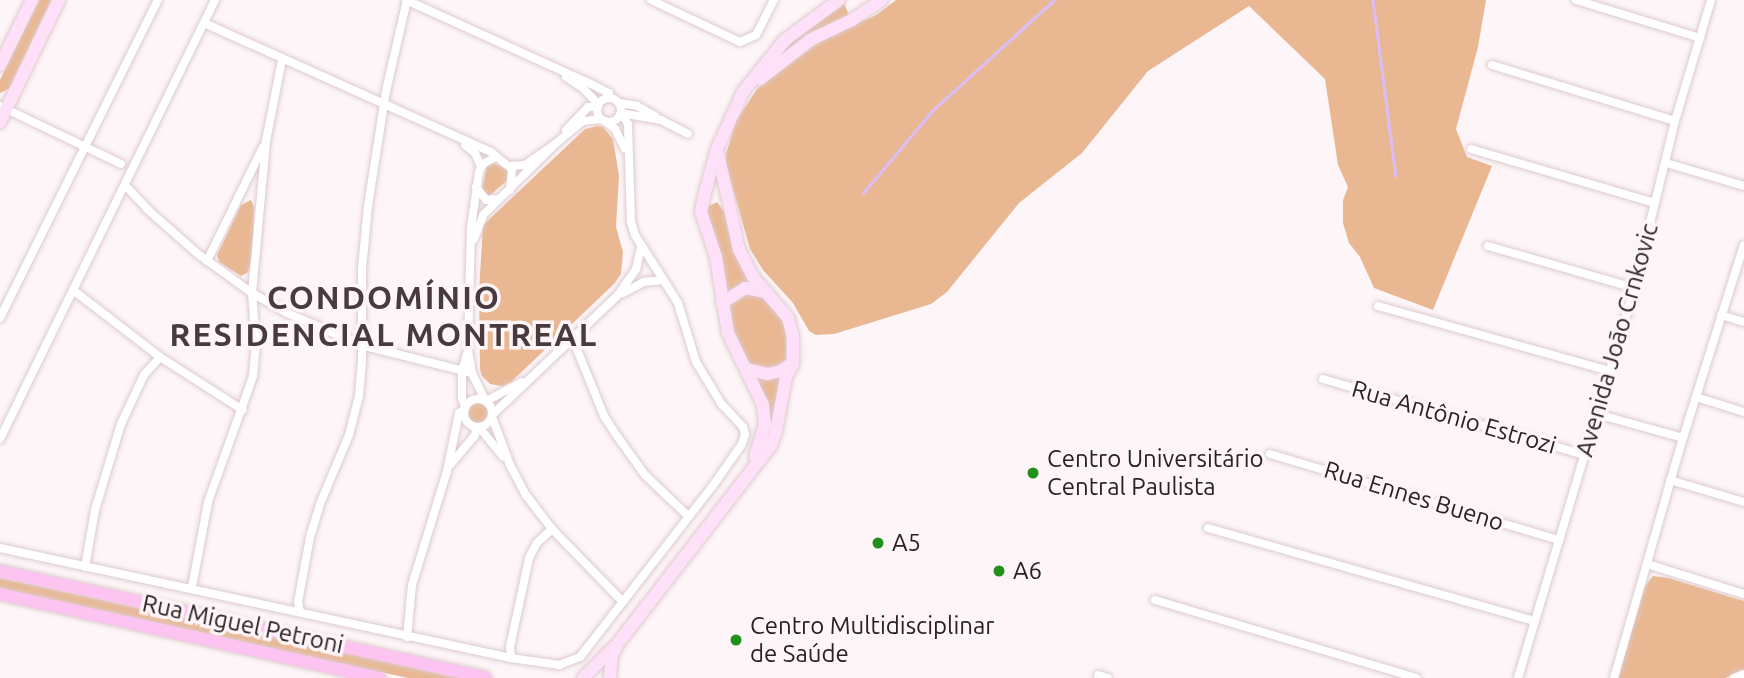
<!DOCTYPE html>
<meta charset="utf-8">
<style>
body{margin:0}
#map{position:relative;width:1744px;height:678px;overflow:hidden;background:#fdf5f7;font-family:Ubuntu,sans-serif}
div>[style]{position:absolute}
[style*='--x']{left:calc(var(--x)*1px);top:calc(var(--y)*1px);width:calc(var(--w)*1px);rotate:calc(var(--a)*1deg)}
.green>*{inset:0;background:#e9b892}
.round{border-radius:50%}
.stream>*{height:2.5px;margin:-1.25px;padding:0 1.25px;transform-origin:1.25px;border-radius:1.25px;background:#dbbef7}
.roads{filter:drop-shadow(0 0 2px #ddcace) drop-shadow(0 0 2px #ddcace)}
.street>*{height:8px;margin:-4px;padding:0 4px;transform-origin:4px;border-radius:4px;background:#fff}
.street>.ring{margin:-4px;padding:0;box-sizing:content-box;background:none;border:8px solid #fff;border-radius:50%}
.secondary>*{height:12px;margin:-6px;padding:0 6px;transform-origin:6px;border-radius:6px;background:#fee1f8}
.primary>*{height:12px;margin:-6px;padding:0 6px;transform-origin:6px;border-radius:6px;background:#fdc3f1}
.dots>*{width:19px;height:19px;translate:-50% -50%;box-sizing:border-box;border:4px solid #fdf5f7;border-radius:50%}
span{translate:-50% -50%;white-space:nowrap;text-align:center;line-height:1.15;-webkit-text-stroke:7px #fdf5f7;paint-order:stroke}
.street-label{font-size:24px;color:#292123}
.poi-label{font-size:24px;color:#292123}
.left{translate:0 -50%;text-align:left}
.district-label{font-size:32px;color:#493a3d;font-weight:700;letter-spacing:2px}
</style>
<div id="map">
<div class="green">
<i style="clip-path:polygon(39px 0,51px 0,9px 89px,0 93px,0 80px)"></i>
<i style="clip-path:polygon(896px 0,1486px 0,1478px 47px,1456px 129px,1467px 157px,1492px 166px,1433px 310px,1374px 288px,1360px 257px,1349px 243px,1343px 223px,1343px 200px,1348px 187px,1338px 165px,1325px 79px,1249px 6px,1148px 71px,1082px 153px,1019px 203px,947px 292px,931px 304px,834px 334px,816px 335px,809px 331px,793px 303px,763px 270px,750px 249px,726px 164px,726px 154px,736px 121px,757px 89px,822px 40px,876px 15px)"></i>
<i style="clip-path:polygon(843px 1px,849px 15px,766px 65px,791px 39px)"></i>
<i style="clip-path:polygon(597px 126px,603px 127px,613px 139px,619px 176px,616px 227px,623px 252px,621px 274px,614px 284px,511px 382px,502px 386px,490px 384px,482px 376px,480px 369px,479px 291px,483px 225px,585px 129px)"></i>
<i style="clip-path:polygon(493px 163px,508px 170px,509px 179px,489px 196px,482px 190px,487px 165px)"></i>
<i style="clip-path:polygon(251px 200px,254px 207px,252px 263px,247px 273px,241px 276px,219px 262px,217px 255px,241px 205px)"></i>
<i style="clip-path:polygon(717px 202px,725px 213px,736px 256px,751px 283px,726px 294px,705px 214px,707px 207px)"></i>
<i style="clip-path:polygon(748px 293px,765px 296px,779px 313px,786px 329px,786px 359px,772px 369px,752px 366px,745px 360px,728px 315px,729px 305px)"></i>
<i style="clip-path:polygon(781px 375px,768px 441px,755px 377px)"></i>
<i class="round" style="left:467px;top:402px;width:22px;height:22px"></i>
<i style="clip-path:polygon(1653px 576px,1669px 578px,1744px 601px,1744px 671px,1725px 678px,1618px 678px,1645px 586px)"></i>
<i style="clip-path:polygon(0 578px,460px 678px,408px 678px,0 590px)"></i>
</div>
<div class="stream">
<i style="--x:1373;--y:0;--w:177;--a:82.6"></i>
<i style="--x:863;--y:193;--w:107;--a:-49.9"></i>
<i style="--x:932;--y:111;--w:165;--a:-42.3"></i>
</div>
<div class="roads">
<div class="street">
<i style="--x:406;--y:0;--w:201;--a:24.4"></i>
<i style="--x:589;--y:83;--w:22;--a:27"></i>
<i style="--x:609;--y:93;--w:5;--a:79"></i>
<i style="--x:651;--y:0;--w:98;--a:25.3"></i>
<i style="--x:740;--y:42;--w:17;--a:-24"></i>
<i style="--x:756;--y:35;--w:39;--a:-63"></i>
<i style="--x:1576;--y:0;--w:130;--a:17"></i>
<i style="--x:204;--y:23;--w:315;--a:24.2"></i>
<i style="--x:491;--y:152;--w:27;--a:39"></i>
<i style="--x:512;--y:169;--w:21;--a:95"></i>
<i style="--x:1492;--y:65;--w:191;--a:17"></i>
<i style="--x:566;--y:77;--w:20;--a:33"></i>
<i style="--x:583;--y:88;--w:23;--a:47"></i>
<i class="ring" style="left:597px;top:98px;width:16px;height:16px"></i>
<i style="--x:619;--y:103;--w:18;--a:9"></i>
<i style="--x:637;--y:106;--w:21;--a:29"></i>
<i style="--x:0;--y:106;--w:134;--a:25.6"></i>
<i style="--x:621;--y:113;--w:41;--a:9.9"></i>
<i style="--x:661;--y:120;--w:30;--a:27"></i>
<i style="--x:605;--y:121;--w:13;--a:39"></i>
<i style="--x:615;--y:129;--w:22;--a:63"></i>
<i style="--x:566;--y:130;--w:32;--a:-46"></i>
<i style="--x:588;--y:107;--w:10;--a:0"></i>
<i style="--x:465;--y:145;--w:13;--a:39"></i>
<i style="--x:475;--y:153;--w:15;--a:67"></i>
<i style="--x:1471;--y:149;--w:192;--a:16.4"></i>
<i style="--x:1666;--y:163;--w:81;--a:16.4"></i>
<i style="--x:510;--y:166;--w:15;--a:-4"></i>
<i style="--x:525;--y:165;--w:35;--a:-35"></i>
<i style="--x:125;--y:185;--w:33;--a:47"></i>
<i style="--x:147;--y:209;--w:68;--a:41.4"></i>
<i style="--x:198;--y:254;--w:67;--a:35.8"></i>
<i style="--x:252;--y:293;--w:40;--a:29.7"></i>
<i style="--x:287;--y:313;--w:81;--a:23.4"></i>
<i style="--x:361;--y:345;--w:114;--a:14.2"></i>
<i style="--x:476;--y:187;--w:16;--a:52"></i>
<i style="--x:486;--y:200;--w:11;--a:-5"></i>
<i style="--x:474;--y:239;--w:26;--a:-69"></i>
<i style="--x:483;--y:215;--w:100;--a:-44.6"></i>
<i style="--x:554;--y:145;--w:38;--a:-40"></i>
<i style="--x:583;--y:121;--w:18;--a:-6"></i>
<i style="--x:1488;--y:246;--w:152;--a:16"></i>
<i style="--x:207;--y:261;--w:127;--a:-63.8"></i>
<i style="--x:73;--y:290;--w:110;--a:37.6"></i>
<i style="--x:160;--y:357;--w:98;--a:32.6"></i>
<i style="--x:623;--y:293;--w:24;--a:-28"></i>
<i style="--x:644;--y:282;--w:19;--a:-6"></i>
<i style="--x:1378;--y:306;--w:240;--a:15.7"></i>
<i style="--x:1721;--y:315;--w:24;--a:17"></i>
<i style="--x:0;--y:318;--w:355;--a:-63.6"></i>
<i style="--x:572;--y:337;--w:85;--a:67.9"></i>
<i style="--x:604;--y:416;--w:24;--a:57"></i>
<i style="--x:617;--y:436;--w:48;--a:54.3"></i>
<i style="--x:645;--y:475;--w:59;--a:43.6"></i>
<i style="--x:1323;--y:379;--w:273;--a:16.2"></i>
<i style="--x:1696;--y:397;--w:50;--a:17.4"></i>
<i class="ring" style="left:464px;top:399px;width:20px;height:20px"></i>
<i style="--x:485;--y:400;--w:30;--a:-116"></i>
<i style="--x:472;--y:373;--w:23;--a:-100"></i>
<i style="--x:468;--y:350;--w:122;--a:-88.6"></i>
<i style="--x:471;--y:228;--w:57;--a:-81.9"></i>
<i style="--x:479;--y:172;--w:9;--a:-63"></i>
<i style="--x:483;--y:164;--w:14;--a:-30"></i>
<i style="--x:486;--y:401;--w:40;--a:-28"></i>
<i style="--x:465;--y:407;--w:9;--a:-108"></i>
<i style="--x:462;--y:398;--w:27;--a:-90"></i>
<i style="--x:462;--y:371;--w:19;--a:-74"></i>
<i style="--x:1597;--y:414;--w:89;--a:15.6"></i>
<i style="--x:492;--y:415;--w:174;--a:-43.6"></i>
<i style="--x:618;--y:295;--w:32;--a:-55"></i>
<i style="--x:636;--y:269;--w:23;--a:-77"></i>
<i style="--x:492;--y:417;--w:51;--a:69.4"></i>
<i style="--x:510;--y:465;--w:34;--a:62"></i>
<i style="--x:526;--y:495;--w:43;--a:52.6"></i>
<i style="--x:552;--y:529;--w:102;--a:45.8"></i>
<i style="--x:479;--y:427;--w:38;--a:51"></i>
<i style="--x:0;--y:439;--w:489;--a:-63.9"></i>
<i style="--x:1270;--y:454;--w:302;--a:16.6"></i>
<i style="--x:450;--y:465;--w:39;--a:-50"></i>
<i style="--x:475;--y:435;--w:8;--a:-76"></i>
<i style="--x:1670;--y:480;--w:77;--a:16.6"></i>
<i style="--x:1208;--y:528;--w:339;--a:15.9"></i>
<i style="--x:0;--y:548;--w:523;--a:12.15"></i>
<i style="--x:511;--y:658;--w:49;--a:8.3"></i>
<i style="--x:559;--y:665;--w:22;--a:-21"></i>
<i style="--x:580;--y:657;--w:215;--a:-52.2"></i>
<i style="--x:712;--y:487;--w:52;--a:-55.1"></i>
<i style="--x:742;--y:444;--w:10;--a:-73"></i>
<i style="--x:745;--y:434;--w:7;--a:-106"></i>
<i style="--x:743;--y:427;--w:33;--a:-133"></i>
<i style="--x:721;--y:403;--w:48;--a:-121.4"></i>
<i style="--x:696;--y:362;--w:62;--a:-107"></i>
<i style="--x:678;--y:303;--w:80;--a:-122.3"></i>
<i style="--x:635;--y:235;--w:14;--a:-107"></i>
<i style="--x:631;--y:222;--w:98;--a:-91.8"></i>
<i style="--x:628;--y:124;--w:13;--a:-122"></i>
<i style="--x:1647;--y:564;--w:102;--a:17.2"></i>
<i style="--x:85;--y:567;--w:58;--a:-80"></i>
<i style="--x:95;--y:510;--w:90;--a:-73.2"></i>
<i style="--x:121;--y:424;--w:54;--a:-64.9"></i>
<i style="--x:144;--y:375;--w:24;--a:-48"></i>
<i style="--x:192;--y:587;--w:86;--a:-79.3"></i>
<i style="--x:208;--y:502;--w:134;--a:-70.3"></i>
<i style="--x:253;--y:376;--w:34;--a:-85"></i>
<i style="--x:256;--y:342;--w:49;--a:-94.7"></i>
<i style="--x:252;--y:293;--w:153;--a:-84.7"></i>
<i style="--x:266;--y:141;--w:83;--a:-78.8"></i>
<i style="--x:1155;--y:600;--w:273;--a:16.6"></i>
<i style="--x:300;--y:612;--w:10;--a:-101"></i>
<i style="--x:298;--y:602;--w:66;--a:-79.5"></i>
<i style="--x:310;--y:537;--w:34;--a:-73"></i>
<i style="--x:320;--y:504;--w:75;--a:-67.2"></i>
<i style="--x:349;--y:435;--w:40;--a:-75.6"></i>
<i style="--x:359;--y:396;--w:35;--a:-85"></i>
<i style="--x:362;--y:361;--w:92;--a:-90"></i>
<i style="--x:362;--y:269;--w:63;--a:-84.6"></i>
<i style="--x:368;--y:206;--w:116;--a:-81.1"></i>
<i style="--x:386;--y:91;--w:93;--a:-77"></i>
<i style="--x:407;--y:637;--w:52;--a:-84.5"></i>
<i style="--x:412;--y:585;--w:119;--a:-72.9"></i>
<i style="--x:447;--y:471;--w:59;--a:-78.3"></i>
<i style="--x:459;--y:413;--w:7;--a:-34"></i>
<i style="--x:511;--y:658;--w:11;--a:-95"></i>
<i style="--x:510;--y:647;--w:91;--a:-77.9"></i>
<i style="--x:529;--y:558;--w:17;--a:-62"></i>
<i style="--x:537;--y:543;--w:21;--a:-43"></i>
<i style="--x:1098;--y:675;--w:10;--a:17"></i>
<i style="--x:1518;--y:678;--w:407;--a:-73.4"></i>
<i style="--x:1634;--y:288;--w:172;--a:-76.2"></i>
<i style="--x:1675;--y:121;--w:126;--a:-73.4"></i>
<i style="--x:1614;--y:678;--w:250;--a:-74"></i>
<i style="--x:1683;--y:438;--w:202;--a:-72.5"></i>
<i style="--x:1734;--y:678;--w:11;--a:-22"></i>
</div>
<div class="secondary">
<i style="--x:0;--y:65;--w:72;--a:-63.8"></i>
<i style="--x:760;--y:79;--w:63;--a:-38"></i>
<i style="--x:810;--y:40;--w:47;--a:-25.5"></i>
<i style="--x:852;--y:20;--w:36;--a:-34"></i>
<i style="--x:0;--y:122;--w:136;--a:-64.2"></i>
<i style="--x:722;--y:303;--w:27;--a:-33"></i>
<i style="--x:745;--y:288;--w:21;--a:11"></i>
<i style="--x:747;--y:369;--w:21;--a:14"></i>
<i style="--x:767;--y:374;--w:14;--a:-12"></i>
<i style="--x:781;--y:371;--w:13;--a:-32"></i>
<i style="--x:755;--y:457;--w:34;--a:-73"></i>
<i style="--x:765;--y:425;--w:20;--a:-96"></i>
<i style="--x:763;--y:405;--w:80;--a:-115.9"></i>
<i style="--x:728;--y:333;--w:77;--a:-99"></i>
<i style="--x:716;--y:257;--w:47;--a:-108.4"></i>
<i style="--x:701;--y:212;--w:16;--a:-79"></i>
<i style="--x:704;--y:196;--w:49;--a:-74.5"></i>
<i style="--x:717;--y:149;--w:63;--a:-65.5"></i>
<i style="--x:743;--y:92;--w:67;--a:-51.1"></i>
<i style="--x:785;--y:40;--w:67;--a:-36.5"></i>
<i style="--x:583;--y:678;--w:44;--a:-45"></i>
<i style="--x:610;--y:678;--w:23;--a:-85"></i>
<i style="--x:612;--y:655;--w:15;--a:-62"></i>
<i style="--x:619;--y:642;--w:249;--a:-52.3"></i>
<i style="--x:771;--y:445;--w:15;--a:-70"></i>
<i style="--x:776;--y:431;--w:55;--a:-79.5"></i>
<i style="--x:786;--y:377;--w:16;--a:-63"></i>
<i style="--x:793;--y:363;--w:26;--a:-90"></i>
<i style="--x:793;--y:337;--w:20;--a:-105"></i>
<i style="--x:788;--y:318;--w:54;--a:-130.5"></i>
<i style="--x:753;--y:277;--w:30;--a:-117"></i>
<i style="--x:739;--y:250;--w:103;--a:-102.3"></i>
</div>
<div class="primary">
<i style="--x:0;--y:571;--w:497;--a:12.4"></i>
<i style="--x:0;--y:594;--w:389;--a:12.5"></i>
</div>
</div>
<div class="dots">
<i style="left:1033px;top:473px;background:#21911a"></i>
<i style="left:878px;top:543px;background:#21911a"></i>
<i style="left:999px;top:571px;background:#21911a"></i>
<i style="left:736px;top:640px;background:#21911a"></i>
</div>
<div class="street-label">
<span style="left:1617px;top:340px;rotate:-74deg">Avenida João Crnkovic</span>
<span style="left:1454px;top:417px;rotate:16deg">Rua Antônio Estrozi</span>
<span style="left:1414px;top:496px;rotate:17deg">Rua Ennes Bueno</span>
<span style="left:243px;top:624px;rotate:12deg">Rua Miguel Petroni</span>
</div>
<div class="poi-label">
<span class="left" style="left:1047px;top:473px">Centro Universitário<br>Central Paulista</span>
<span class="left" style="left:892px;top:543px">A5</span>
<span class="left" style="left:1013px;top:571px">A6</span>
<span class="left" style="left:750px;top:640px">Centro Multidisciplinar<br>de Saúde</span>
</div>
<div class="district-label">
<span style="left:384px;top:316px">CONDOMÍNIO<br>RESIDENCIAL MONTREAL</span>
</div>
</div>
